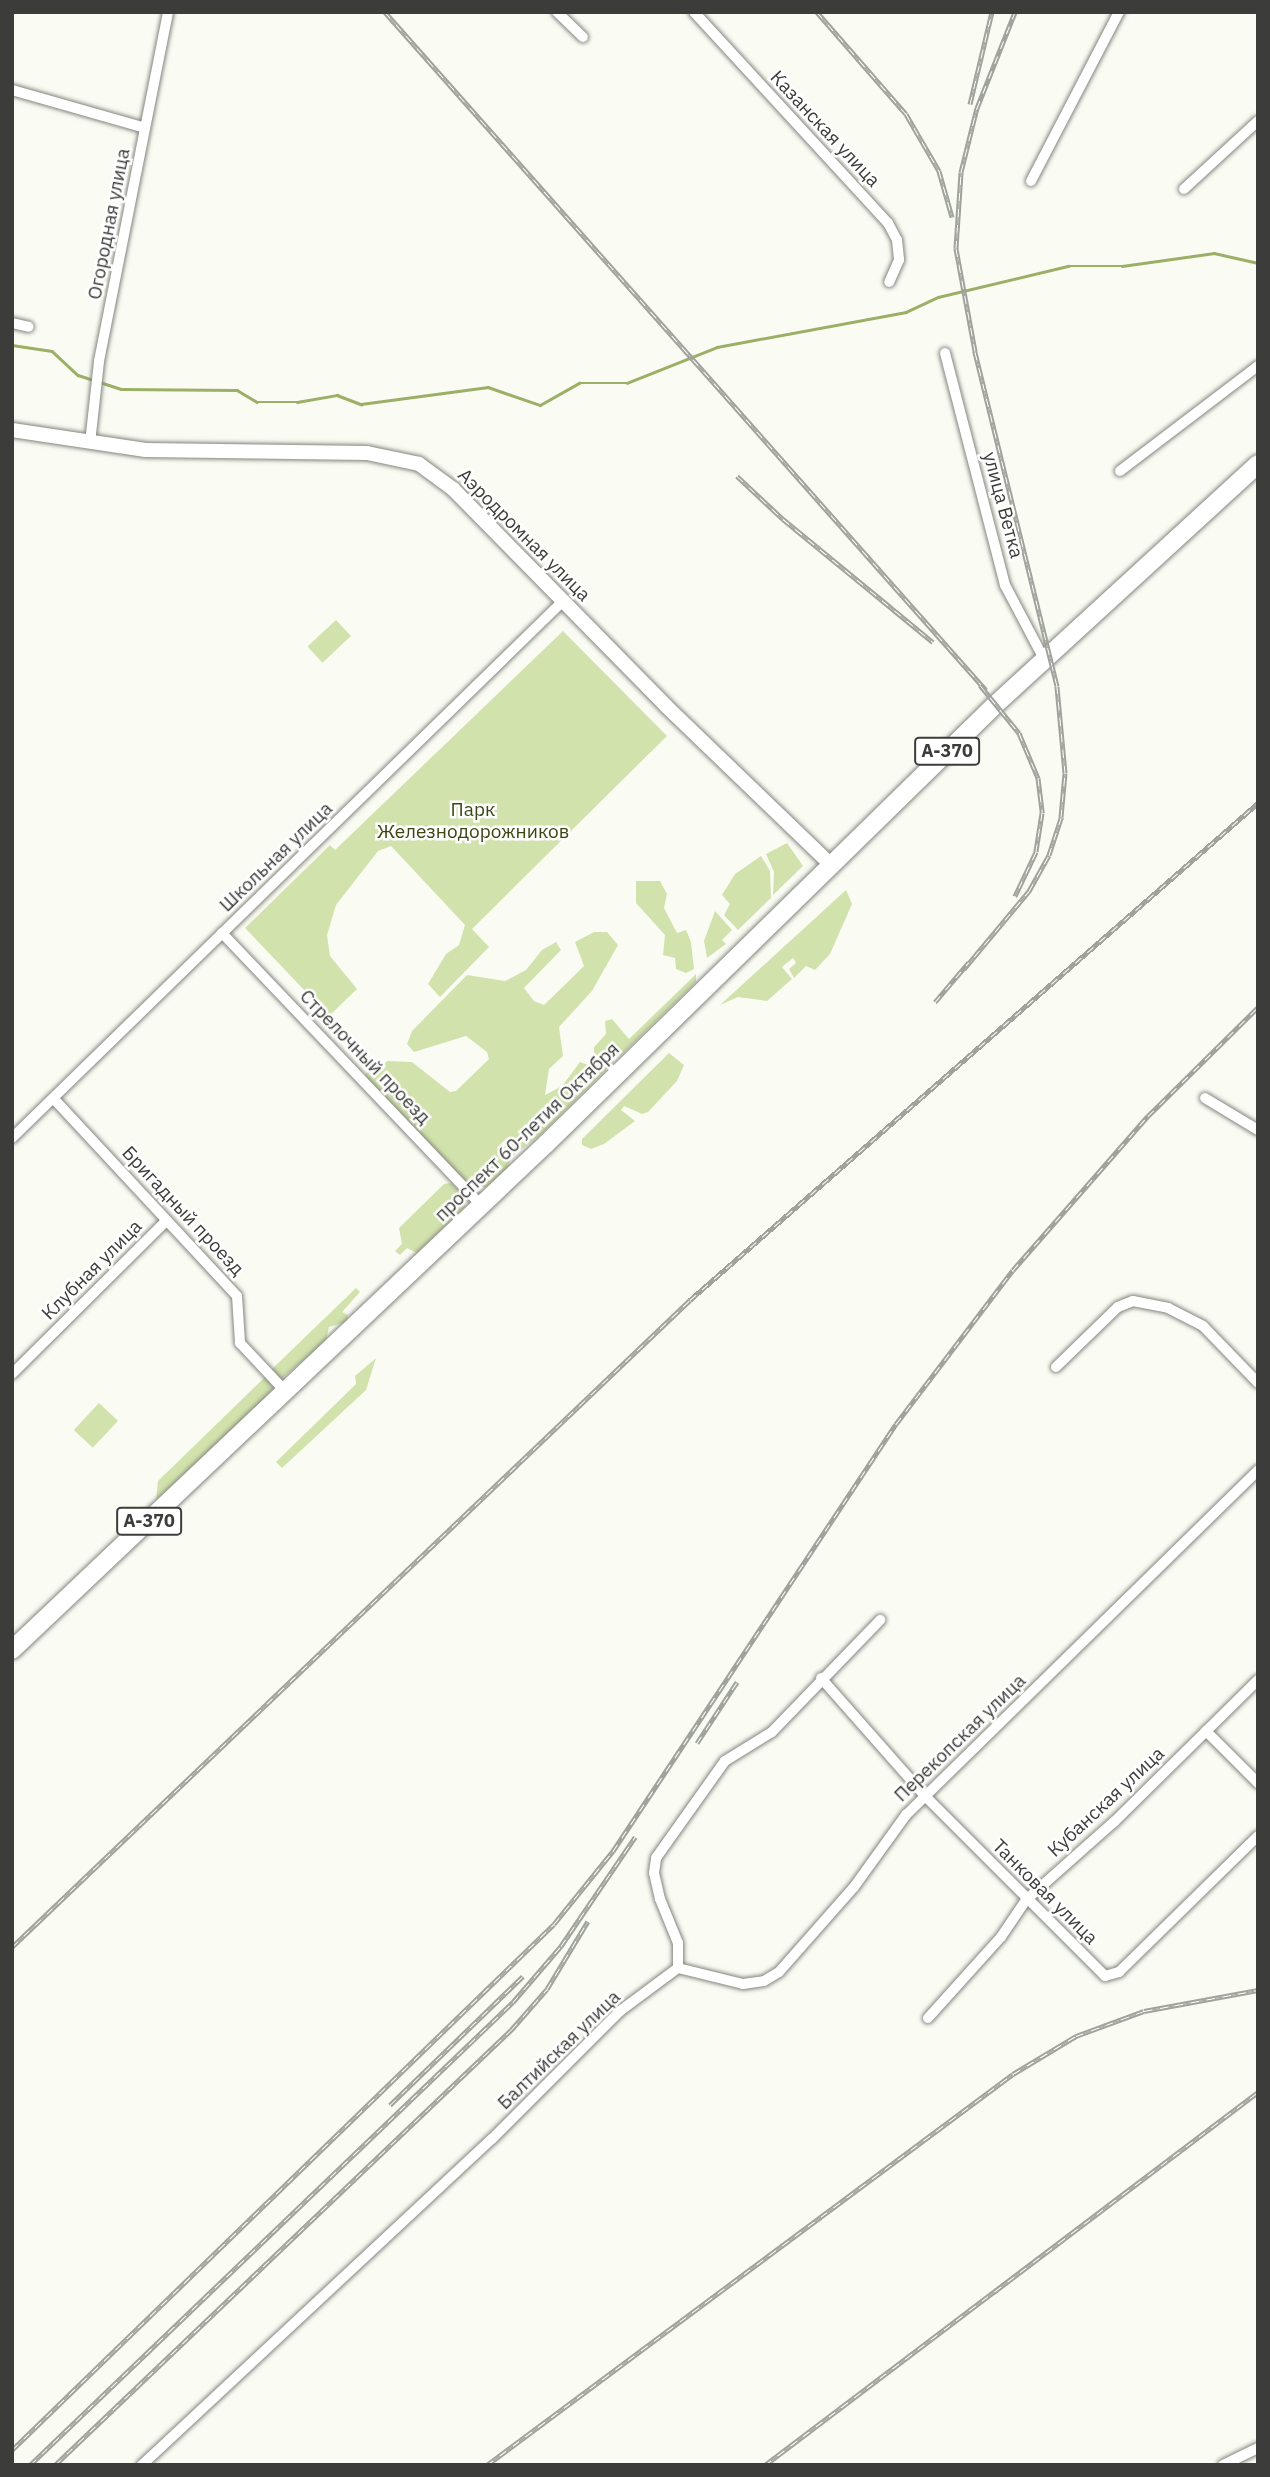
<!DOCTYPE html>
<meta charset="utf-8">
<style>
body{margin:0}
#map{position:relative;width:1270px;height:2477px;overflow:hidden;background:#fafcf4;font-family:"IBM Plex Sans",sans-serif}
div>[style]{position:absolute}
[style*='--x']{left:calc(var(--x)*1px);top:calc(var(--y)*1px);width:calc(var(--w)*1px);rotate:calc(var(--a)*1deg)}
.green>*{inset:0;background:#d2e2ad;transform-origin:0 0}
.stream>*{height:2.5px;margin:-1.25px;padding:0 1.25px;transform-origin:1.25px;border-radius:1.25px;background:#9baf67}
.roads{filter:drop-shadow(0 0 2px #83867e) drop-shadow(0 0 2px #83867e)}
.street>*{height:10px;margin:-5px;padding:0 5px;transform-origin:5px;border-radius:5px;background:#fff}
.secondary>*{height:14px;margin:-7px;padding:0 7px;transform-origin:7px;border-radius:7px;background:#fff}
.highway>*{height:18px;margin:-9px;padding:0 9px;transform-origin:9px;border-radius:9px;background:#fff}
.rail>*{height:5px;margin-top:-2.5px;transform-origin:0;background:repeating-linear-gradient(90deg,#fff 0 8px,#a0a29c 0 16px);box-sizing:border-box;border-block:2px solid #a0a29c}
span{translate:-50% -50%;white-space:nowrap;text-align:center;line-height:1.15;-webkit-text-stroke:5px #fff;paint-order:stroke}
.shield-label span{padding:2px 5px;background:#fff;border:2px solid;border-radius:5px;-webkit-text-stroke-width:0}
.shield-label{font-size:18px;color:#3c3d3a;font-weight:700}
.street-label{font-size:19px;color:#3c3d3a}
.park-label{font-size:19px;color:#3b4712}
.frame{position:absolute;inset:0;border:14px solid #3c3d3a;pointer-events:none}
</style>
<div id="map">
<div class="green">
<i style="left:336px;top:620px;width:22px;height:39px;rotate:47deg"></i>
<i style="clip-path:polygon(563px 631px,667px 736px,472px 929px,489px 947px,440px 997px,428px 984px,446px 954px,459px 945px,465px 925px,391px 846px,378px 851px,336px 905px,327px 935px,330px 956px,357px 989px,329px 1016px,245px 928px,330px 845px,335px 850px)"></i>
<i style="clip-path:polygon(787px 843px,803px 866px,773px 895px,774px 872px,766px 854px)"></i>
<i style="clip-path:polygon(761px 856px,770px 871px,771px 898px,738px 930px,724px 915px,730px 904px,722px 895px,735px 874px)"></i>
<i style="clip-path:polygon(636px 881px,660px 881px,667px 894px,664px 908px,677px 933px,686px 930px,691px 942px,694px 969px,686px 973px,676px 969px,675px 958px,663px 955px,665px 935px,636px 903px)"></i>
<i style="clip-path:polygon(846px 890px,852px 904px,830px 954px,815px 970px,806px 966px,794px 978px,789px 969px,796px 963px,793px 958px,782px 967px,792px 979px,767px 1001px,738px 997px,720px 1005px)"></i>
<i style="clip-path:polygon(715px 911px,732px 930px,722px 940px,726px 944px,707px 958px,704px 941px)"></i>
<i style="clip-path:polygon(594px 932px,607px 932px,618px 945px,592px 991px,559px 1027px,563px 1056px,549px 1069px,545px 1095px,562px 1086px,580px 1062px,594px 1067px,594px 1047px,606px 1034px,605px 1021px,612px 1019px,629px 1039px,696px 974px,696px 982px,620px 1056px,616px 1052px,610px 1057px,614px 1062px,538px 1137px,512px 1156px,508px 1167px,486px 1188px,467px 1184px,365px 1076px,367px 1072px,388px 1061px,412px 1062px,450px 1092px,456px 1091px,489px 1059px,487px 1052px,466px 1036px,414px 1052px,407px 1044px,412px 1031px,467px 975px,505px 981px,526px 970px,542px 950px,556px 942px,561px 950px,524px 988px,534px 1001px,544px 1005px,584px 966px,575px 942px)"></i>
<i style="clip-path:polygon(669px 1053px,684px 1065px,677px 1081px,648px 1112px,642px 1114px,624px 1106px,621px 1110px,635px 1121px,604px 1144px,591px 1149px,582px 1145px,582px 1139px)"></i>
<i style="clip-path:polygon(451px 1183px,464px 1195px,465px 1207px,417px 1253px,407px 1248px,400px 1255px,395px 1251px,402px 1244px,399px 1228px,444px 1184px)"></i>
<i style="clip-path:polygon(356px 1288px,360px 1292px,342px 1312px,348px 1315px,347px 1322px,329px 1327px,326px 1341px,281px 1379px,272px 1369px)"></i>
<i style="clip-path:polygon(376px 1358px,366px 1390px,282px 1468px,276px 1462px,356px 1384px,355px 1376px)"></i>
<i style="clip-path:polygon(266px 1376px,273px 1388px,259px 1405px,156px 1500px,158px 1481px)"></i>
<i style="left:99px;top:1403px;width:26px;height:37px;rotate:43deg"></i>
</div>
<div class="stream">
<i style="--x:12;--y:345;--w:40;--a:8.5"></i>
<i style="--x:52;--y:351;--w:35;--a:43"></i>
<i style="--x:78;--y:375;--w:45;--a:18"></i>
<i style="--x:121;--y:389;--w:116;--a:0.5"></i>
<i style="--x:237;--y:390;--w:23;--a:31"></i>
<i style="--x:257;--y:402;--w:40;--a:0"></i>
<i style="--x:297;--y:402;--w:41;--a:-9.9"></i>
<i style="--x:337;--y:395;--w:26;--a:21"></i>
<i style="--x:361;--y:404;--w:128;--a:-7.6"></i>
<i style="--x:488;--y:387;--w:55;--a:19.1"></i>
<i style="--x:540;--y:405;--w:45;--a:-29.4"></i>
<i style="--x:579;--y:383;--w:48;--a:0"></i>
<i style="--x:627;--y:383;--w:97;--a:-21.8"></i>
<i style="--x:717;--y:347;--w:192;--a:-10.5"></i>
<i style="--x:906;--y:312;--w:35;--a:-25"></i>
<i style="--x:938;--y:297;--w:134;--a:-13.4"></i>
<i style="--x:1068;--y:266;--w:54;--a:0"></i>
<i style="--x:1122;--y:266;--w:93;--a:-8"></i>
<i style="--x:1214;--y:253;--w:45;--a:12.8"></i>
</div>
<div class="roads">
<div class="street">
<i style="--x:557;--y:12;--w:36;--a:44"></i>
<i style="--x:694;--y:12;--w:287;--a:47.4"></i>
<i style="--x:888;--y:223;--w:19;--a:62"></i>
<i style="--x:897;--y:240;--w:20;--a:84"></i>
<i style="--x:899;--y:260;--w:24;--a:114"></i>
<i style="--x:12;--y:90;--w:138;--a:15.9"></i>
<i style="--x:1031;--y:181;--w:191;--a:-62.5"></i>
<i style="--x:1184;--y:189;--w:100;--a:-42.6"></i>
<i style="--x:12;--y:323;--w:17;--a:13"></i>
<i style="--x:945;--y:353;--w:240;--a:75.5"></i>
<i style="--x:1005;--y:585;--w:84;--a:62.2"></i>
<i style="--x:90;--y:443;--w:82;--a:-83.7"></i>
<i style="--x:99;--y:361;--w:356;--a:-78.8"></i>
<i style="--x:1120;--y:471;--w:173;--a:-37.3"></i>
<i style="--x:222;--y:933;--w:376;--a:46.4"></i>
<i style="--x:1205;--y:1098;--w:62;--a:31.1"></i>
<i style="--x:54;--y:1099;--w:269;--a:47.1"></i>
<i style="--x:237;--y:1296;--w:47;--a:86.3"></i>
<i style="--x:240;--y:1343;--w:66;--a:46.8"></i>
<i style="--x:12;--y:1138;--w:771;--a:-44.26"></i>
<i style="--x:1056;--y:1367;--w:86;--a:-44.1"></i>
<i style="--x:1118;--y:1307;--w:16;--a:-22"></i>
<i style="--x:1133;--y:1301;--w:36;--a:11"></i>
<i style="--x:1168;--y:1308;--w:39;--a:27"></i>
<i style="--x:1203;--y:1326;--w:79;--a:46"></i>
<i style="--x:12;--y:1374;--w:217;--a:-44.8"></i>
<i style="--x:821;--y:1678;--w:157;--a:48.6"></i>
<i style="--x:925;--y:1796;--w:255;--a:45"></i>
<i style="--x:1105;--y:1976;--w:15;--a:-16"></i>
<i style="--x:1119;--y:1972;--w:194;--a:-44.4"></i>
<i style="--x:1206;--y:1731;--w:74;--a:45"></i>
<i style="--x:678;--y:1968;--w:67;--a:13.8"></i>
<i style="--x:743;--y:1984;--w:21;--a:-8"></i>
<i style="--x:764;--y:1981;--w:17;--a:-31"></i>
<i style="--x:779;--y:1972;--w:113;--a:-48.6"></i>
<i style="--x:854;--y:1887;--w:89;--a:-54.2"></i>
<i style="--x:906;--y:1815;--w:493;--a:-44.4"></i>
<i style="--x:928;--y:2018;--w:109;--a:-48"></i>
<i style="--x:1001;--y:1937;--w:45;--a:-56"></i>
<i style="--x:1026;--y:1900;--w:118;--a:-41.6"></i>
<i style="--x:1114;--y:1822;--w:202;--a:-44.6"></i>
<i style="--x:142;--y:2465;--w:478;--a:-43"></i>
<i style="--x:492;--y:2139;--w:181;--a:-45"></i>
<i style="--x:620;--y:2011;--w:72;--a:-36.6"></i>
<i style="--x:678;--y:1968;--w:25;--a:-90"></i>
<i style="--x:678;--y:1943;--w:48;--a:-112.2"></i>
<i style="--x:660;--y:1899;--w:27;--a:-103"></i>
<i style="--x:654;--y:1873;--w:15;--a:-82"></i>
<i style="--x:656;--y:1858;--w:119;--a:-54.6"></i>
<i style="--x:725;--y:1761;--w:55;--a:-31.7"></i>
<i style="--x:772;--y:1732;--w:156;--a:-46"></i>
<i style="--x:1223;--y:2465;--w:39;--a:-26"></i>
</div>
<div class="secondary">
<i style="--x:12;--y:430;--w:135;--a:8.5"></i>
<i style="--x:146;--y:450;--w:221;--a:0.8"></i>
<i style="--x:367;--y:453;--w:53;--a:11.9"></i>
<i style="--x:419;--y:464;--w:42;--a:36.3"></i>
<i style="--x:453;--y:489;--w:303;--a:45.5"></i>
<i style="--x:665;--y:705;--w:231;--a:43.9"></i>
</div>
<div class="highway">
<i style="--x:12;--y:1650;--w:736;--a:-43.46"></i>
<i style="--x:546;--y:1144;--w:629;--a:-44.36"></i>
<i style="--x:996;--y:704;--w:355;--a:-42.5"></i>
</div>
</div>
<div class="rail">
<i style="--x:385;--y:12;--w:906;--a:48.45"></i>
<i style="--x:817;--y:12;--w:135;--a:48.9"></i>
<i style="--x:906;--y:114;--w:66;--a:59.9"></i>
<i style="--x:939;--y:171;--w:48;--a:74.2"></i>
<i style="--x:970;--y:104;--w:95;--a:-76.6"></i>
<i style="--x:737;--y:476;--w:63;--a:43.1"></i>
<i style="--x:783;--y:519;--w:194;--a:39.4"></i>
<i style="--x:980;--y:685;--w:62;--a:50.9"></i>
<i style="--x:1019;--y:733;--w:49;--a:67.1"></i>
<i style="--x:1038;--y:778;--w:35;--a:83"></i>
<i style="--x:1042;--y:813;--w:39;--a:99"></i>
<i style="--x:1036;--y:852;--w:49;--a:115.5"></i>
<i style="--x:964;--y:969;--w:102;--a:-50.2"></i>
<i style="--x:1029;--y:891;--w:41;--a:-60.9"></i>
<i style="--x:1049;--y:855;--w:40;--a:-72"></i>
<i style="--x:1061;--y:817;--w:44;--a:-84.8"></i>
<i style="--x:1065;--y:773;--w:87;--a:-95.3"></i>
<i style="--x:1057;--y:686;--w:345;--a:-103.8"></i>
<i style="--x:975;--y:351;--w:105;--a:-100.5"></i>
<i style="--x:956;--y:248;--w:76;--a:-86.2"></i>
<i style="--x:961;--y:172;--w:66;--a:-76"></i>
<i style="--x:977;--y:108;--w:103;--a:-68.4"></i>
<i style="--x:935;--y:1002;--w:52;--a:-49.6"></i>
<i style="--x:697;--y:1743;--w:73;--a:-56.7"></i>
<i style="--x:12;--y:1947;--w:937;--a:-43.66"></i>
<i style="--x:690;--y:1300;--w:755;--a:-41.19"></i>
<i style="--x:390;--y:2105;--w:185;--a:-44.1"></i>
<i style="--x:12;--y:2450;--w:755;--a:-44.14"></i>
<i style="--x:554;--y:1924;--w:94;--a:-51.1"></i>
<i style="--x:613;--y:1851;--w:512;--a:-56.47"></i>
<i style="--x:896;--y:1424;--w:193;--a:-52.8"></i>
<i style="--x:1013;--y:1270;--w:205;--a:-48.8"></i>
<i style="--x:1148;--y:1116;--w:155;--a:-44.7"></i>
<i style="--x:30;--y:2465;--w:669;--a:-43.79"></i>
<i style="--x:513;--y:2002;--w:74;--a:-49.4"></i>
<i style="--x:561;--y:1946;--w:132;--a:-55.8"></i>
<i style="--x:55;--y:2465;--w:632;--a:-43.65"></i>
<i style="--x:512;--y:2029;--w:53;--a:-48.8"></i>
<i style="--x:547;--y:1989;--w:79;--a:-58.9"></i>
<i style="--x:487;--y:2465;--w:655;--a:-36.63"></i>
<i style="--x:1013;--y:2074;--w:74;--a:-31.1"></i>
<i style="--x:1076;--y:2036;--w:72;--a:-20.2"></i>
<i style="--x:1144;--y:2011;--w:116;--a:-10.4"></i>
<i style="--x:765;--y:2465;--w:618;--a:-37.11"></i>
</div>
<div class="shield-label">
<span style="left:947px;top:751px">А-370</span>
<span style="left:149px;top:1521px">А-370</span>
</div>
<div class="street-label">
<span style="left:825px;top:129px;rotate:47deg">Казанская улица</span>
<span style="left:109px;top:224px;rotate:-79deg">Огородная улица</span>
<span style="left:1003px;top:505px;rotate:75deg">улица Ветка</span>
<span style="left:524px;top:535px;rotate:45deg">Аэродромная улица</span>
<span style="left:276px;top:857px;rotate:-44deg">Школьная улица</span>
<span style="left:365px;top:1057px;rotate:46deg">Стрелочный проезд</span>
<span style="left:527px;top:1132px;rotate:-44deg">проспект 60-летия Октября</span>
<span style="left:183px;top:1211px;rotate:47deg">Бригадный проезд</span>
<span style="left:92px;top:1270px;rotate:-45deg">Клубная улица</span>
<span style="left:960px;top:1738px;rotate:-44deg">Перекопская улица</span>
<span style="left:1106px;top:1802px;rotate:-43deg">Кубанская улица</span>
<span style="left:1045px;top:1892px;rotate:45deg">Танковая улица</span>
<span style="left:559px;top:2050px;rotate:-44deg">Балтийская улица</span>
</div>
<div class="park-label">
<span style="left:473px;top:821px">Парк<br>Железнодорожников</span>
</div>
<div class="frame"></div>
</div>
